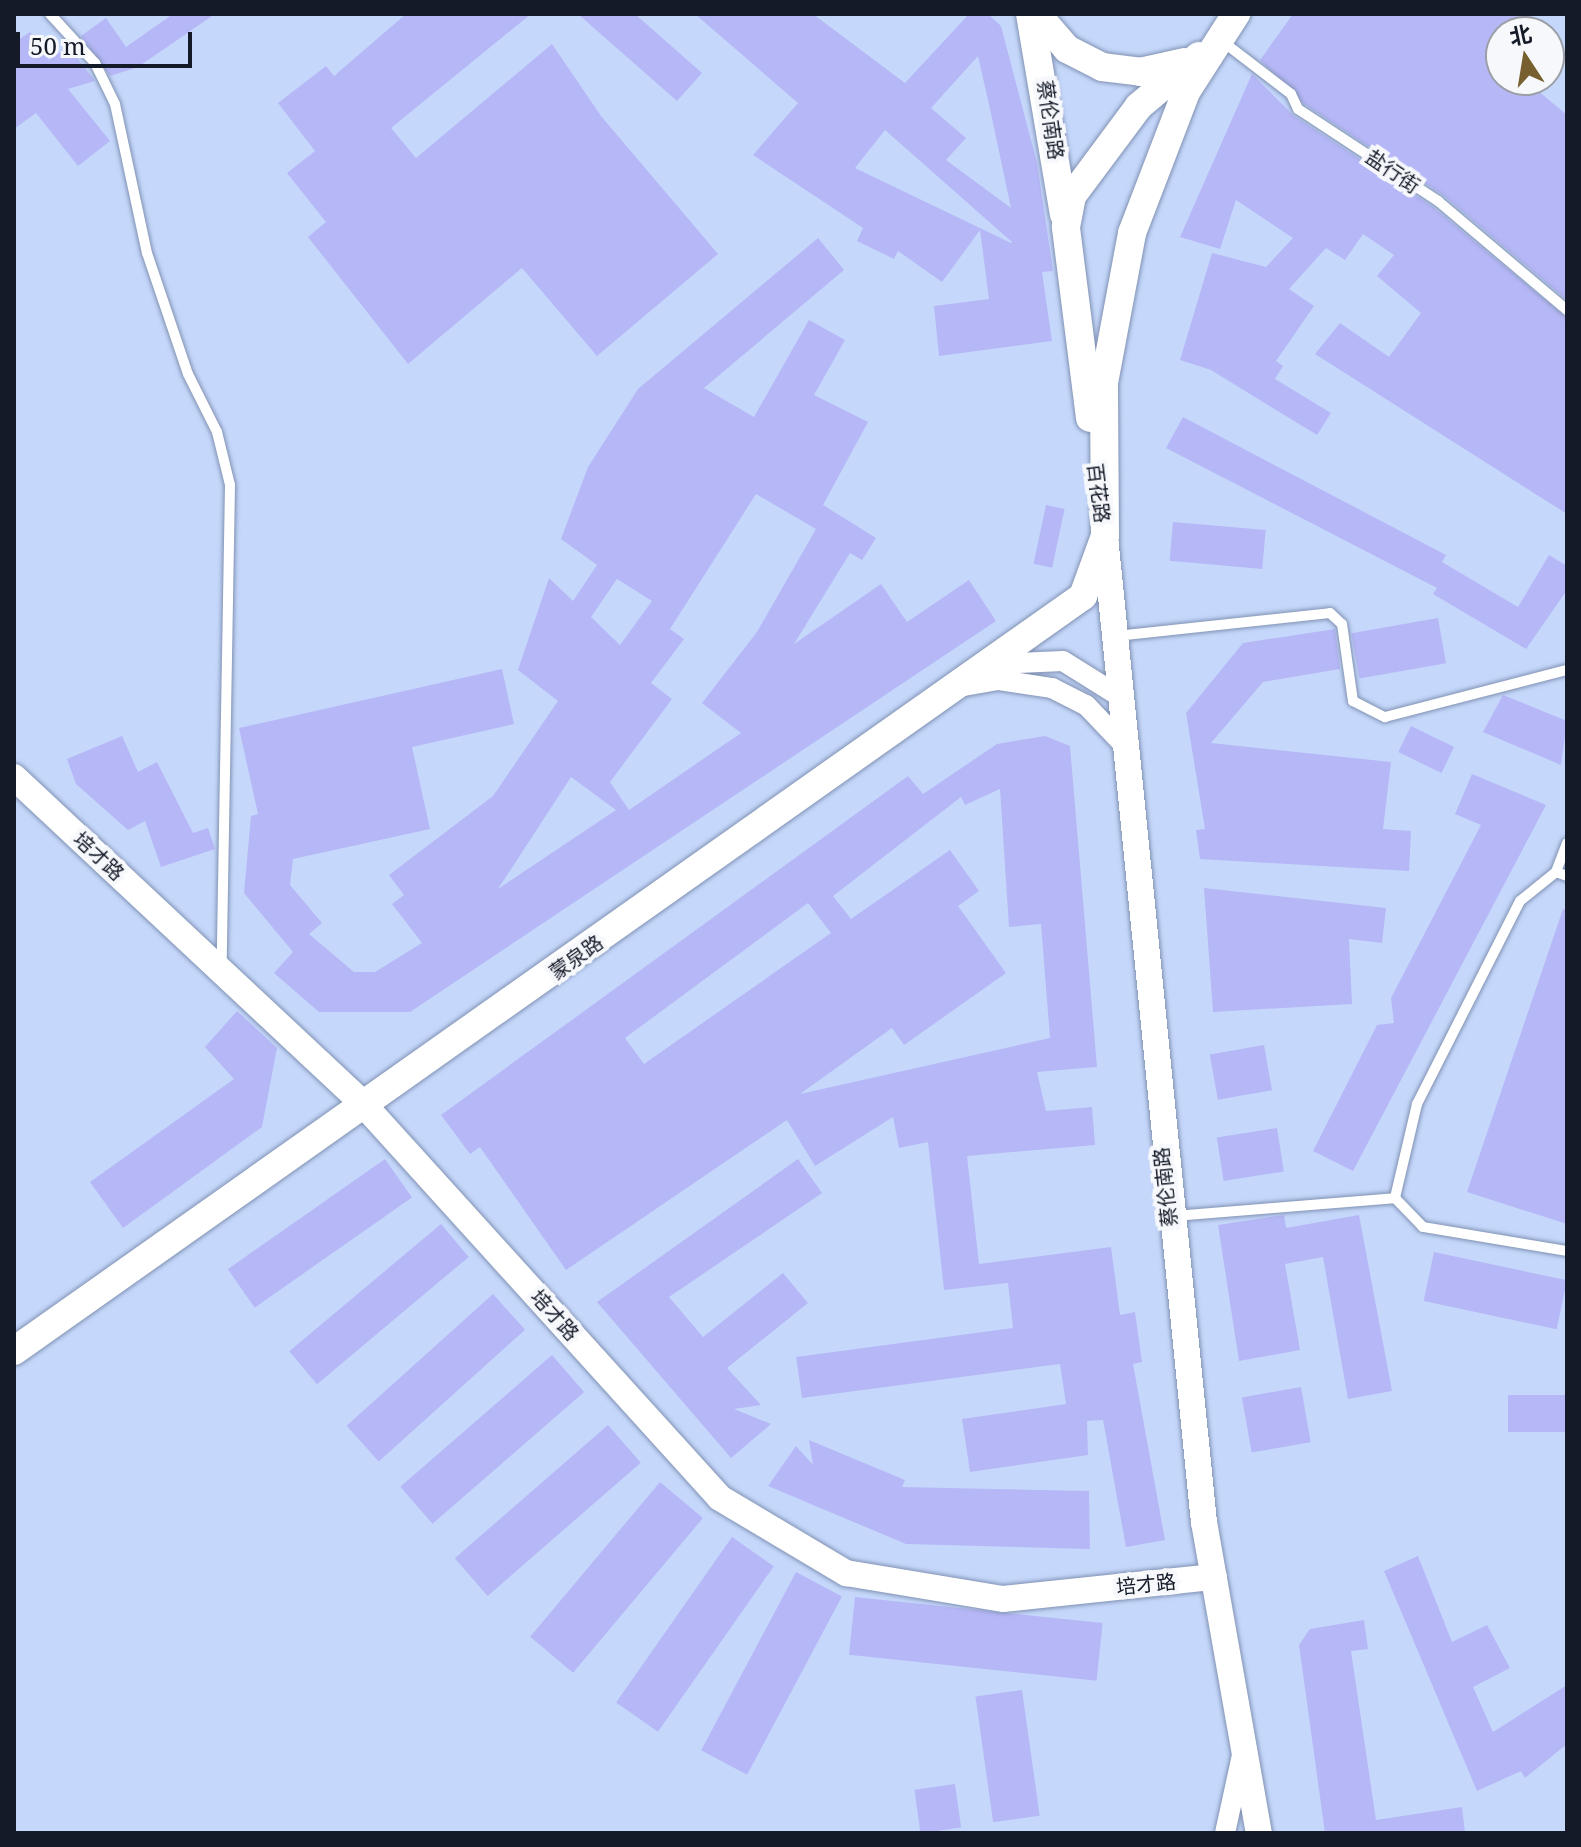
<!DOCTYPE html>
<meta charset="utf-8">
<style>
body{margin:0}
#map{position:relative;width:1581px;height:1847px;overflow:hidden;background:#c5d8fb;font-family:"Noto Serif","Noto Sans SC",serif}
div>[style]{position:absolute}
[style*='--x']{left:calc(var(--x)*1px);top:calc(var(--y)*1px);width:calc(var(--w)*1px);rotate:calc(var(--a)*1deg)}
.building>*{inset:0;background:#b6b7f7;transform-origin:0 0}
.roads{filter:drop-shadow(0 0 2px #8192b3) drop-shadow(0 0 2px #8192b3)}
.service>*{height:10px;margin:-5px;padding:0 5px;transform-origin:5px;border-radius:5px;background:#fff}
.minor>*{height:20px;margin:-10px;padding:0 10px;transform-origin:10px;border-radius:10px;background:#fff}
.tertiary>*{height:26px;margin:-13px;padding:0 13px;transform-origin:13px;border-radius:13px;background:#fff}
.secondary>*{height:28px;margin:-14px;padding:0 14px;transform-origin:14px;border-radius:14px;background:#fff}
span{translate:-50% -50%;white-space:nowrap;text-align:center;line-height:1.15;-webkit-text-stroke:8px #f6f8fc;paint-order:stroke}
.street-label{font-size:20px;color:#141a27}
.frame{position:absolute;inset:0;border:16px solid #141a27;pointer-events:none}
.north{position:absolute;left:1485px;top:16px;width:80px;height:80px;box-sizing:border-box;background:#f6f8fc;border:2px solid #9c9fa7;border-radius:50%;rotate:348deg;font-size:22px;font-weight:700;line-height:32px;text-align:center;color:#141a27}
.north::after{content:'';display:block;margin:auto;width:28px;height:36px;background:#775f30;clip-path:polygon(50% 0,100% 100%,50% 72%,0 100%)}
.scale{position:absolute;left:16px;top:32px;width:176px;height:36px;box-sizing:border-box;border:4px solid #141a27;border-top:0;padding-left:10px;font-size:24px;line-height:28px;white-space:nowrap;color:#141a27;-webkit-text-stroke:6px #f6f8fc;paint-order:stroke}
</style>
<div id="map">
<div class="building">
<i style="clip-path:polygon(173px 14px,215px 14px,138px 67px,110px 76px,81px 36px,106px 18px,126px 47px)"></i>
<i style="clip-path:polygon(406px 14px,531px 14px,391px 128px,416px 158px,552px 44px,601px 116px,718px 254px,597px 356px,522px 268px,408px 364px,308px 237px,326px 222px,287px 173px,315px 151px,278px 103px,326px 66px,334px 76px)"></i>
<i style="clip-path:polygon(578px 14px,635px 14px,702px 73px,677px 101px)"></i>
<i style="clip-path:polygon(evenodd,695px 14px,813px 14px,905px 83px,969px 14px,988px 14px,1001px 26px,1037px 163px,1053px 271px,1042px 272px,1052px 341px,939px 356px,934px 306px,989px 299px,980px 230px,942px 282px,898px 251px,894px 259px,857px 241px,863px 228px,753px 155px,798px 103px,695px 14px,978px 56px,990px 109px,1011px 208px,946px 160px,966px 138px,931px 108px,978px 56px,695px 14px,885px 130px,1012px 242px,1011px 243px,855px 168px,885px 130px)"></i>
<i style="clip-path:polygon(1293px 14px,1533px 14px,1523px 32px,1501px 32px,1501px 80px,1525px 80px,1567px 115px,1567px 300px,1443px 195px,1304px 104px,1260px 60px)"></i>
<i style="clip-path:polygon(30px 32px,49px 60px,68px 46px,95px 81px,68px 89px,110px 141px,78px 166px,36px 113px,14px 129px,14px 43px)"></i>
<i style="clip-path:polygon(1252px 74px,1294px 116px,1433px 207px,1567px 318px,1567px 514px,1315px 354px,1340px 323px,1389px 357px,1421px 313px,1377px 276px,1394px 255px,1363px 234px,1345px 260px,1326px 248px,1289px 289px,1314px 306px,1276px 361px,1283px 366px,1275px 379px,1331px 413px,1317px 435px,1211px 370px,1180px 360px,1212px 253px,1266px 267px,1293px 238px,1236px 200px,1220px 249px,1180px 237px)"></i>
<i style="clip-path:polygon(evenodd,818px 238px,844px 270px,704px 388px,754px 417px,809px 320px,845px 340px,814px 395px,868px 422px,823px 505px,876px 538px,862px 560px,850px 553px,794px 644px,881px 584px,907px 622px,969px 580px,996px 621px,410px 1012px,319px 1012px,274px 973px,293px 952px,244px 893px,251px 816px,258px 814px,239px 728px,502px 669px,514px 724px,412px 747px,430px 829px,293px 859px,290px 885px,322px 923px,309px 934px,354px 972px,375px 972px,422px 943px,392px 904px,404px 895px,389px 875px,493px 796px,558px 701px,518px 670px,549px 578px,573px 601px,597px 565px,561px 539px,588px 467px,638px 389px,818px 238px,756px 494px,816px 529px,757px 632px,702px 703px,741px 733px,629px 810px,610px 782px,672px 699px,651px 683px,684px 639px,670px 629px,756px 494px,818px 238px,617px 579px,652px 601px,620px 645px,591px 617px,617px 579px,818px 238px,571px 777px,616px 810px,498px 889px,571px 777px)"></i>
<i style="clip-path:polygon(1183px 417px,1446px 555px,1442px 562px,1518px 607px,1549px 555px,1567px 566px,1567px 590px,1526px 649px,1433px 594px,1437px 588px,1166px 448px)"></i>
<i style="left:1046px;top:505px;width:19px;height:60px;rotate:12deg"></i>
<i style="left:1173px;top:522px;width:93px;height:39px;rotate:5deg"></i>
<i style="left:1438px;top:618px;width:46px;height:88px;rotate:80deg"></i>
<i style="clip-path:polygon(1335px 629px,1340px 669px,1263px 682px,1211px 743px,1391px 762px,1383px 829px,1411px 831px,1409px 871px,1200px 859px,1196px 830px,1205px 829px,1186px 713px,1243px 643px)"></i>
<i style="clip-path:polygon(1503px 695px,1567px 721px,1561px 765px,1483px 732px)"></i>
<i style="left:1411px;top:726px;width:48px;height:29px;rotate:26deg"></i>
<i style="clip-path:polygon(122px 736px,138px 772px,157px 762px,193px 833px,208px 828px,215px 849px,161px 867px,145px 821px,128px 830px,76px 784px,67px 759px)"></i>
<i style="clip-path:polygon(evenodd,1045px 736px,1070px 746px,1097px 1067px,1037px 1072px,1046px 1111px,1092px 1107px,1095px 1145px,967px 1156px,979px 1264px,1111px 1247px,1120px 1315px,1135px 1312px,1142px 1362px,1133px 1364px,1165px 1540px,1126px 1547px,1103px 1420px,1087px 1421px,1088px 1455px,970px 1472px,962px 1419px,1066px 1404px,1060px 1364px,802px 1398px,796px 1357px,1013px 1328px,1008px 1283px,944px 1290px,928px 1142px,899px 1148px,893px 1117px,815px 1166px,787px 1120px,566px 1270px,480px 1147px,470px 1154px,441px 1115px,908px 776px,923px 794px,997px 744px,1045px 736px,1000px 789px,1009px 927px,1041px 924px,1050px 1038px,800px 1094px,892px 1028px,904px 1045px,1006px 973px,958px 906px,979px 891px,950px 850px,851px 919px,833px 896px,961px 797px,965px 805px,1000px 789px,1045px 736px,808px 903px,831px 933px,644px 1064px,625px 1038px,808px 903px)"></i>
<i style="clip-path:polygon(1472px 774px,1546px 805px,1353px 1171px,1313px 1151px,1377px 1025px,1394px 1023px,1391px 998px,1481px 825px,1455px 814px)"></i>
<i style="clip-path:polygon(1204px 888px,1386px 908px,1382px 943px,1349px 939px,1352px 1004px,1213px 1012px)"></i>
<i style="clip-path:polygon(1563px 909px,1567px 910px,1567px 1224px,1467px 1192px)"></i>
<i style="clip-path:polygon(237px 1011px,277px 1048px,262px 1127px,123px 1228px,90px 1182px,234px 1079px,205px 1047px)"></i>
<i style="left:1264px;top:1045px;width:46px;height:55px;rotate:80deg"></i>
<i style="left:1277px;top:1128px;width:44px;height:61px;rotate:81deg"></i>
<i style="left:385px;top:1159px;width:47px;height:192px;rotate:55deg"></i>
<i style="clip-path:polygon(798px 1159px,822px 1193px,669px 1297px,703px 1337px,783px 1273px,808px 1303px,727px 1368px,761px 1405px,734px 1409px,771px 1424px,731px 1458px,597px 1302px)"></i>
<i style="clip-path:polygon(1284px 1215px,1286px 1228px,1359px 1215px,1392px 1391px,1348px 1399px,1323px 1257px,1285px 1264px,1300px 1350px,1239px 1361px,1218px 1225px)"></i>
<i style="left:441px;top:1224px;width:43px;height:198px;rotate:50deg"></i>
<i style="left:1434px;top:1252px;width:136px;height:50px;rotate:12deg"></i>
<i style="left:493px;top:1294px;width:48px;height:197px;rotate:48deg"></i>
<i style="left:552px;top:1355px;width:49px;height:201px;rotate:49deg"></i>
<i style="left:1301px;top:1387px;width:56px;height:60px;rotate:80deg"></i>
<i style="left:1567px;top:1395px;width:37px;height:59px;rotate:90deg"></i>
<i style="left:608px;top:1425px;width:50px;height:203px;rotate:49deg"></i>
<i style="clip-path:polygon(809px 1440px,905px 1480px,902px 1487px,1089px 1491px,1090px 1549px,906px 1544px,768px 1486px,796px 1446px,813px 1465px)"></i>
<i style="left:660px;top:1482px;width:56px;height:202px;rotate:40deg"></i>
<i style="left:732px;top:1537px;width:51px;height:202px;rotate:35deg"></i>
<i style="clip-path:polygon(1418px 1556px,1452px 1642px,1487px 1625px,1510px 1668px,1473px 1687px,1493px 1732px,1567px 1685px,1567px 1744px,1525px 1778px,1521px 1771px,1477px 1791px,1384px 1571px)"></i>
<i style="left:796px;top:1572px;width:52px;height:202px;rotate:28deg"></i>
<i style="left:855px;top:1597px;width:249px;height:58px;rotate:6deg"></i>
<i style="clip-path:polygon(1364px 1620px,1368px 1649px,1351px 1651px,1376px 1820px,1462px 1807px,1465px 1833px,1325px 1833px,1299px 1645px,1310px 1629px)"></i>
<i style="left:1022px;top:1690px;width:127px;height:47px;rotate:82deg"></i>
<i style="left:955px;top:1784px;width:44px;height:41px;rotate:82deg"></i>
</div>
<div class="roads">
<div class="service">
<i style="--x:50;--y:14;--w:67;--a:47.4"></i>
<i style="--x:95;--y:63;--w:46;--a:64"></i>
<i style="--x:115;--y:104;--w:152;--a:77.9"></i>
<i style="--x:147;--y:253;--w:128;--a:71.3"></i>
<i style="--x:188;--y:374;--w:65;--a:63.4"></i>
<i style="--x:217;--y:432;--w:55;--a:76.2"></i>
<i style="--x:230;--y:485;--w:482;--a:91"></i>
<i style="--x:1222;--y:41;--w:87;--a:37.5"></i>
<i style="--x:1291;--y:94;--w:17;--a:65"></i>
<i style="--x:1298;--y:109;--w:168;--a:33.3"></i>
<i style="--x:1438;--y:201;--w:169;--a:40.2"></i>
<i style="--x:1116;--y:636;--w:215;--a:-6.1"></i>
<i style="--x:1330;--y:613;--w:16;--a:43"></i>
<i style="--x:1342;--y:624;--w:78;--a:81.9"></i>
<i style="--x:1353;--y:701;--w:36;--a:27"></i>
<i style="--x:1385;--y:717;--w:188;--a:-14.5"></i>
<i style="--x:1567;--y:843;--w:31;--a:111"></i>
<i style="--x:1556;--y:872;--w:12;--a:20"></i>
<i style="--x:1556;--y:872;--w:46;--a:141.1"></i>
<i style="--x:1520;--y:901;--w:228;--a:116.9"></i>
<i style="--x:1417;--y:1104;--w:97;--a:103.2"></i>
<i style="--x:1395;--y:1198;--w:40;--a:46"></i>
<i style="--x:1423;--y:1227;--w:146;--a:9.5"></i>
<i style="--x:1173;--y:1216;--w:223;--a:-4.6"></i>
</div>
<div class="minor">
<i style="--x:995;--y:664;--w:68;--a:-2.5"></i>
<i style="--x:1063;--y:661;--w:66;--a:32"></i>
<i style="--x:964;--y:686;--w:36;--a:-10"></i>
<i style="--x:999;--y:680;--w:54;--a:8.6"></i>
<i style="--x:1052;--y:688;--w:38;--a:27"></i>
<i style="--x:1086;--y:705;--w:55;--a:46.5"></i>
<i style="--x:1225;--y:1833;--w:80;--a:-77.7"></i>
</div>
<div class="tertiary">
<i style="--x:1105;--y:536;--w:991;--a:84.27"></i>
<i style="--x:1204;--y:1522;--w:316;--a:80"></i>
<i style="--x:14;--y:777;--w:480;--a:43.1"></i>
<i style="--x:364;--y:1105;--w:530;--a:47.83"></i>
<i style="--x:720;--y:1498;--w:147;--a:30.8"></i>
<i style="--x:846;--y:1573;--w:159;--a:9.4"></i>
<i style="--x:1003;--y:1599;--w:212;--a:-6"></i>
</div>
<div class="secondary">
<i style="--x:1030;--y:14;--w:203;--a:80.4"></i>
<i style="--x:1037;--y:14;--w:46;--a:49.4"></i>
<i style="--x:1067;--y:49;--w:39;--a:27"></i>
<i style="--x:1102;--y:67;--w:38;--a:7"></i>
<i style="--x:1140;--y:72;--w:45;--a:-12.8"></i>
<i style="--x:1090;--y:418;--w:193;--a:-97.2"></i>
<i style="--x:1066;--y:227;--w:32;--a:-79"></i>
<i style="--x:1072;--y:196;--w:112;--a:-53.3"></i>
<i style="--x:1139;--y:106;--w:78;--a:-39.8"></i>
<i style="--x:14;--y:1351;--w:1309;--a:-35.23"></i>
<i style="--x:1083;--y:596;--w:64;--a:-69.9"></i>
<i style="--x:1105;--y:536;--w:153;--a:-90.4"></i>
<i style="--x:1104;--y:383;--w:153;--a:-79.4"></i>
<i style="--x:1132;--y:233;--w:151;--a:-69"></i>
<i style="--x:1186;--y:92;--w:93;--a:-57.3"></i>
</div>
</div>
<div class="street-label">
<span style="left:1051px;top:120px;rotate:82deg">蔡伦南路</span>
<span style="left:1393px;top:171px;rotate:34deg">盐行街</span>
<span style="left:1099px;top:493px;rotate:83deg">百花路</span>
<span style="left:99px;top:856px;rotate:43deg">培才路</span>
<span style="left:576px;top:957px;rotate:-35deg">蒙泉路</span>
<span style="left:1165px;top:1187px;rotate:-96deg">蔡伦南路</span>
<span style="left:555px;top:1315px;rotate:48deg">培才路</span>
<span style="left:1146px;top:1584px;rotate:-6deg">培才路</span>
</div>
<div class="frame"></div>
<div class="north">北</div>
<div class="scale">50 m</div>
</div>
